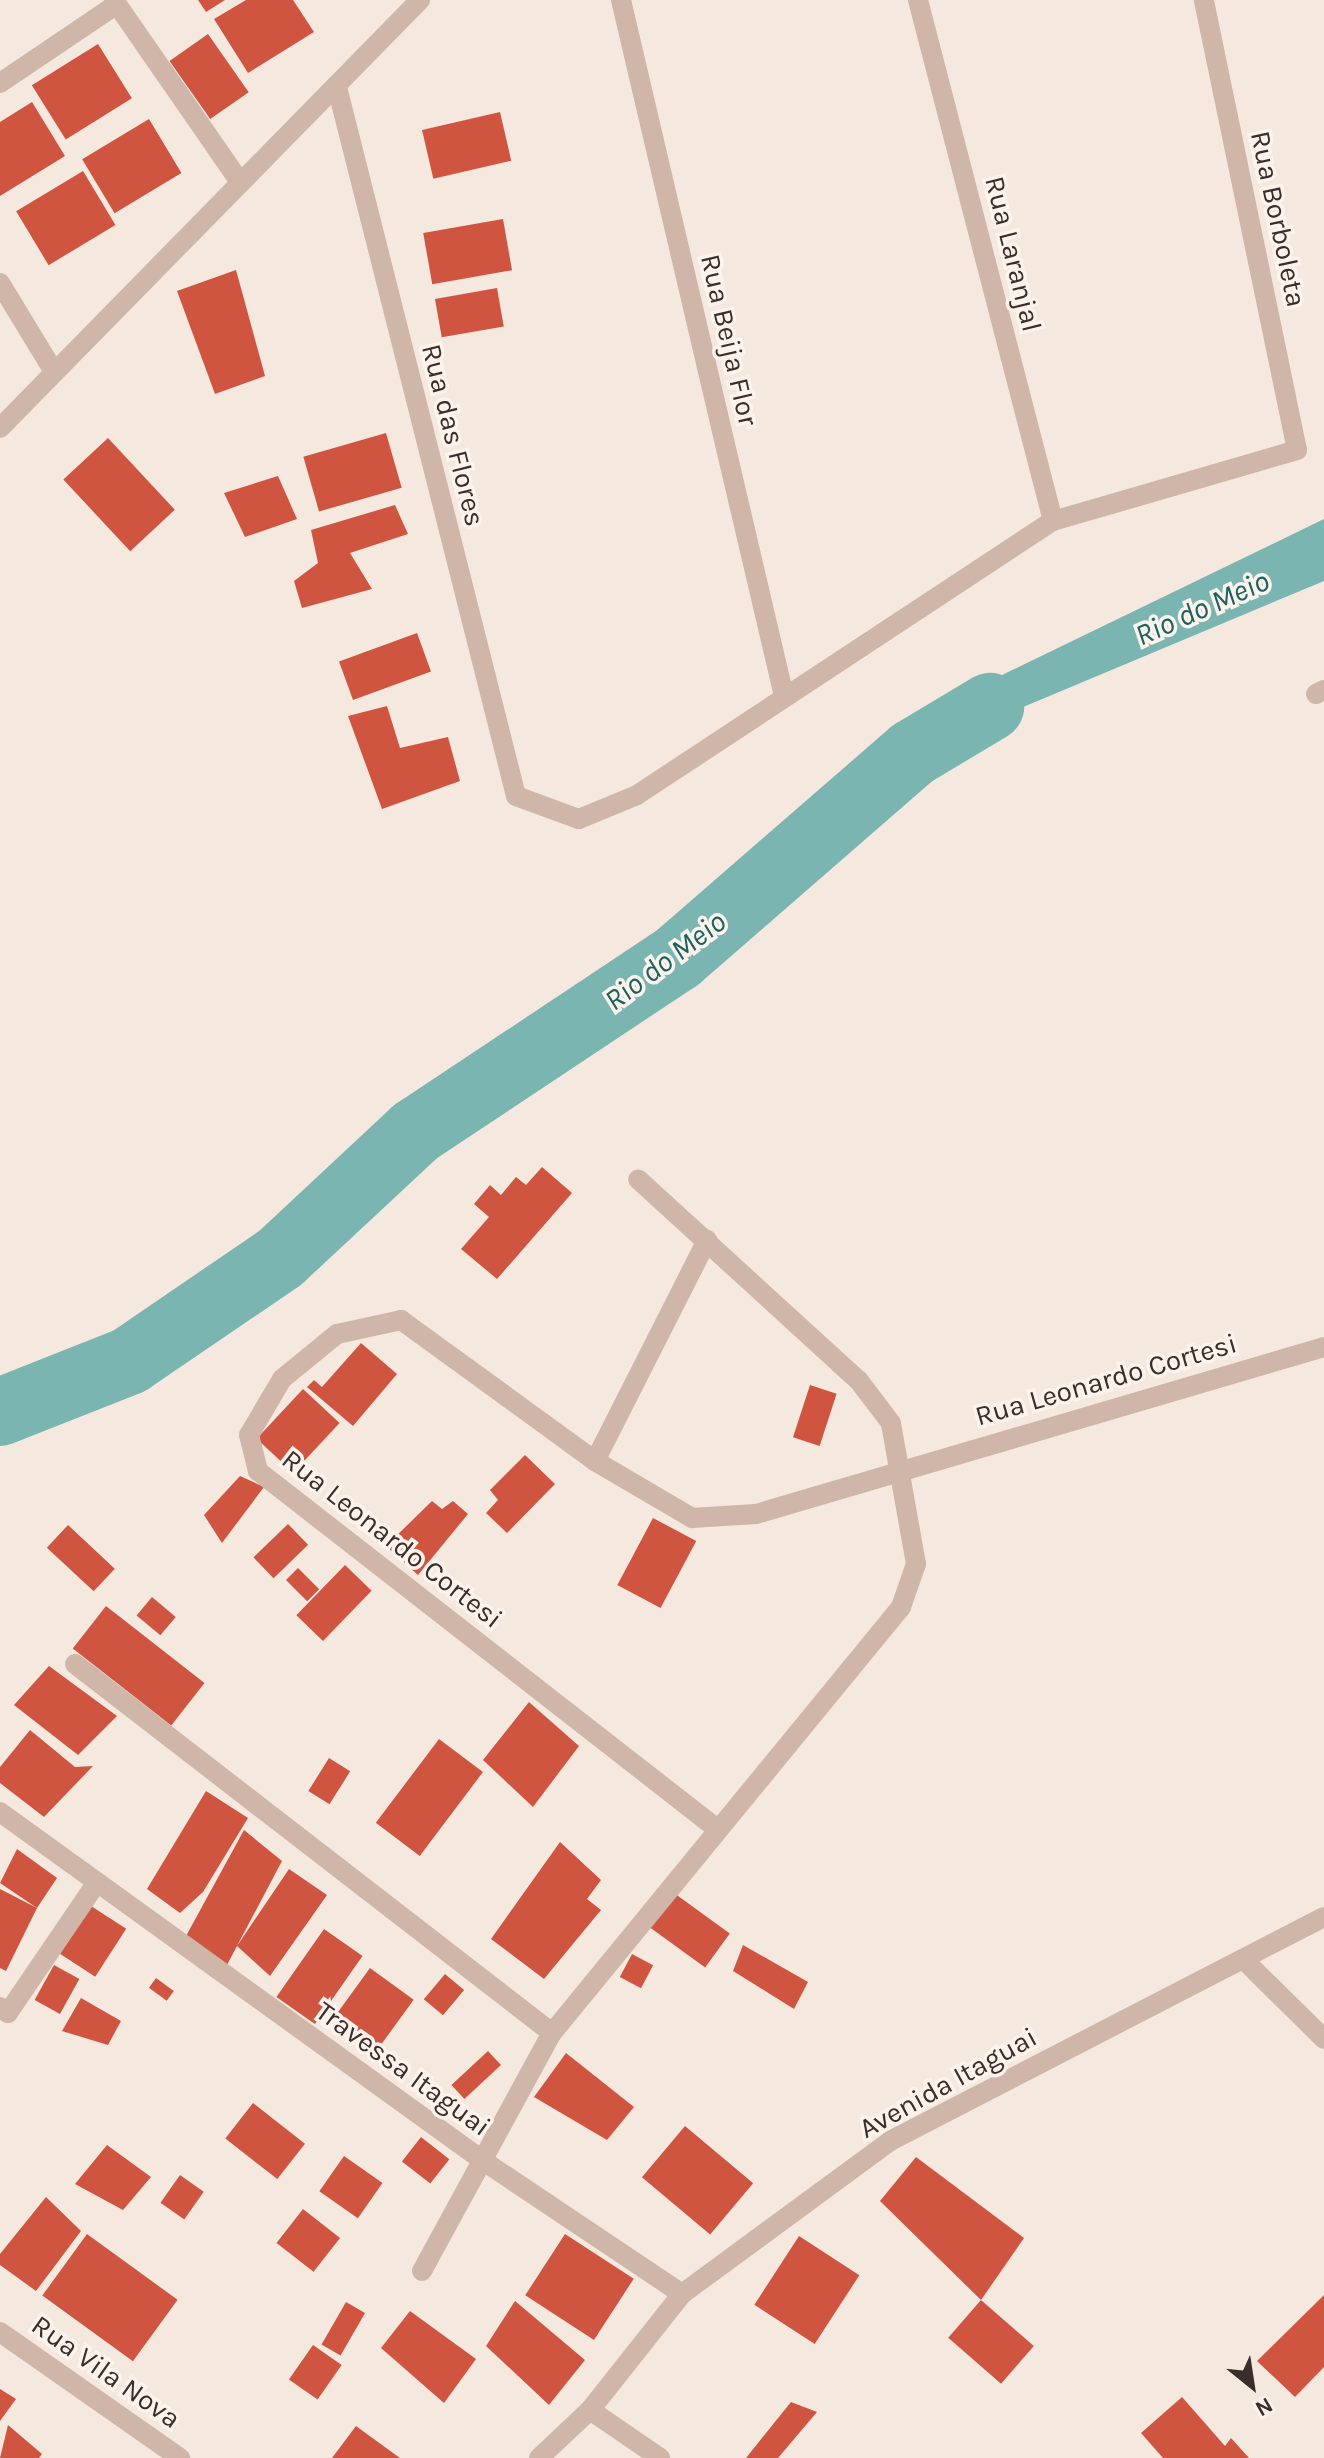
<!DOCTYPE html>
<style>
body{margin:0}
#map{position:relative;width:1324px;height:2458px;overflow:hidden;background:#f5e8df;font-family:Karla,sans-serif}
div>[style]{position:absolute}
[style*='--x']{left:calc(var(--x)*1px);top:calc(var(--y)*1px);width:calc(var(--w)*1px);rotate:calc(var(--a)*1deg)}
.water>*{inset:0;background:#7bb5b1}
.river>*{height:68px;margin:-34px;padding:0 34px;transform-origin:34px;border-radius:34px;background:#7bb5b1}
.building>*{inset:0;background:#d05541;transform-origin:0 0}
.minor>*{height:20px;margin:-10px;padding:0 10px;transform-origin:10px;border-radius:10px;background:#cfb6a9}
span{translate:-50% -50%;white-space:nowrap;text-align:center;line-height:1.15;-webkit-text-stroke:7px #fcf3ec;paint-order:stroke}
.street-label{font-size:28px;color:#3b2d29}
.water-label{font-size:30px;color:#1a615f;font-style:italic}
.north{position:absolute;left:1212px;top:2346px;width:80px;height:80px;-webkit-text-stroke:6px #fcf3ec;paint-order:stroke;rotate:150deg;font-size:22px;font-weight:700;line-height:32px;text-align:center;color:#3b2d29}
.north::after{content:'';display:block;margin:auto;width:28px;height:36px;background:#3b2d29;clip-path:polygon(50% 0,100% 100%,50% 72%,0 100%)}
</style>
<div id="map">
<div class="water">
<i style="clip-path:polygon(1324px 519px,1324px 581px,913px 753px,795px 856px,900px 734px,1006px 673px)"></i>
</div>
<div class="river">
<i style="--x:0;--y:1412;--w:139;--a:-21.6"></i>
<i style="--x:129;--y:1361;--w:183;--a:-34.3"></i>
<i style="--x:280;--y:1258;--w:185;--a:-43"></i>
<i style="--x:415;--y:1132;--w:315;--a:-33.6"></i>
<i style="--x:677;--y:958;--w:313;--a:-41"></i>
<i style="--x:913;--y:753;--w:90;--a:-30.9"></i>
</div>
<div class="building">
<i style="clip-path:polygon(198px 0,225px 0,206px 12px)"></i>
<i style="clip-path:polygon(246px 0,293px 0,314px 32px,248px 73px,214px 19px)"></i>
<i style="left:208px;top:34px;width:71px;height:47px;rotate:55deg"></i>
<i style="left:98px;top:44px;width:64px;height:78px;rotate:58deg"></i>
<i style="clip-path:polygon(32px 102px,65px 156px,0 196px,0 122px)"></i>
<i style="left:500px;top:112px;width:50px;height:80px;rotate:77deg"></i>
<i style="left:149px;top:119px;width:63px;height:78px;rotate:59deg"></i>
<i style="left:83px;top:171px;width:63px;height:78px;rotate:59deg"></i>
<i style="left:503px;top:219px;width:52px;height:81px;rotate:80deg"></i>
<i style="clip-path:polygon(236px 270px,265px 376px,215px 394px,177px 291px)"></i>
<i style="left:497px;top:288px;width:39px;height:63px;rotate:80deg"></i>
<i style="left:386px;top:433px;width:57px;height:86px;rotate:74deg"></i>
<i style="left:108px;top:438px;width:98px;height:61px;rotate:47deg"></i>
<i style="clip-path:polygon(278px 476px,297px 519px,245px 537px,224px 493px)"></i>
<i style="clip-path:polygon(395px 505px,408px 534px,350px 553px,372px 589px,302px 608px,294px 581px,318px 563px,311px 530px)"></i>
<i style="left:417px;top:633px;width:41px;height:83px;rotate:70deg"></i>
<i style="clip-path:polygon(387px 706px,400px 748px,448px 737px,460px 781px,382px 809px,348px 716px)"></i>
<i style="clip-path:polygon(542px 1167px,572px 1193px,497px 1279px,461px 1249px,489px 1217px,474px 1204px,490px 1185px,501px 1195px,516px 1177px,526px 1185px)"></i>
<i style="clip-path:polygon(361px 1343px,397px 1374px,353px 1426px,307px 1387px,314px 1380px,322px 1387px)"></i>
<i style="left:810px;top:1385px;width:28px;height:55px;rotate:18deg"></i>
<i style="left:303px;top:1389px;width:50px;height:68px;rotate:43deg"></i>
<i style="clip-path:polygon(525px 1455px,555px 1484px,507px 1533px,486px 1513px,498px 1500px,490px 1490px)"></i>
<i style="clip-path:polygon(240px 1476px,264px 1487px,222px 1543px,204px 1515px)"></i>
<i style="clip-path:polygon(432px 1501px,442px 1509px,453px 1501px,468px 1514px,418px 1575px,386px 1546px)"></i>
<i style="left:653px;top:1518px;width:49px;height:76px;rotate:28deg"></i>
<i style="left:288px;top:1524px;width:29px;height:48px;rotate:46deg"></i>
<i style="left:68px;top:1525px;width:64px;height:31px;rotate:43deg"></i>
<i style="left:345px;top:1565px;width:37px;height:70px;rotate:44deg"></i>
<i style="left:298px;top:1568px;width:30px;height:17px;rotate:45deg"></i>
<i style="left:152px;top:1597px;width:31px;height:24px;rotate:40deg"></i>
<i style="left:106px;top:1606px;width:125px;height:54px;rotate:38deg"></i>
<i style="clip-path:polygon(49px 1666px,117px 1716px,78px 1755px,14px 1705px)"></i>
<i style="clip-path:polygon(529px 1702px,579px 1746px,533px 1807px,483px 1760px)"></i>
<i style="clip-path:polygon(30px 1730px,75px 1767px,93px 1766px,44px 1817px,0 1783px,0 1767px)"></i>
<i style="left:439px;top:1739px;width:55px;height:105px;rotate:37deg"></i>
<i style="left:329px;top:1758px;width:25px;height:39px;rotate:32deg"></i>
<i style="clip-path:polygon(206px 1791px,248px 1818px,203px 1892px,180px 1913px,147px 1889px)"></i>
<i style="clip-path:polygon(244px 1830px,282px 1861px,237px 1946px,289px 1869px,327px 1895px,270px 1976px,237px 1946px,227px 1965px,186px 1936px)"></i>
<i style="clip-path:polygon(560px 1842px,601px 1880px,587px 1899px,601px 1910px,544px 1979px,491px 1939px)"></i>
<i style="clip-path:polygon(17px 1849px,57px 1878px,37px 1908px,0 1883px)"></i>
<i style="clip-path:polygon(0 1889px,37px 1908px,6px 1971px,0 1968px)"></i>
<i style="left:674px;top:1893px;width:69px;height:42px;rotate:36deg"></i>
<i style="left:91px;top:1906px;width:42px;height:57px;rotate:33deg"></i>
<i style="left:324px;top:1929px;width:47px;height:83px;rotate:35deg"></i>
<i style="clip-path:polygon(743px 1945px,808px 1982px,794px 2009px,733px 1971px)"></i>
<i style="left:632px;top:1954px;width:24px;height:26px;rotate:28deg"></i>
<i style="left:54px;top:1965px;width:29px;height:40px;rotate:29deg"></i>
<i style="left:370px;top:1968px;width:54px;height:60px;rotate:36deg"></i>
<i style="left:445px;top:1974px;width:25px;height:33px;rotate:40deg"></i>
<i style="left:156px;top:1978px;width:22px;height:12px;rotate:36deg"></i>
<i style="clip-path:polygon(81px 1998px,121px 2021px,108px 2045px,62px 2031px)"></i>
<i style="left:488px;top:2051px;width:19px;height:50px;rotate:47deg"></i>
<i style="clip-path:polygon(566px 2053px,634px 2107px,607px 2140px,534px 2097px)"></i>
<i style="left:253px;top:2103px;width:66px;height:45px;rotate:38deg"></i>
<i style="left:685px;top:2126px;width:89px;height:67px;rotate:40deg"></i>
<i style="left:421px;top:2137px;width:36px;height:31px;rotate:38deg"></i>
<i style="clip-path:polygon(107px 2145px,151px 2177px,123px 2210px,75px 2184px)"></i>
<i style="left:344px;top:2156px;width:47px;height:43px;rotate:35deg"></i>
<i style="clip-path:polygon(916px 2157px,1024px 2238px,981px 2300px,880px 2201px)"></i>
<i style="left:180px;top:2175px;width:29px;height:34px;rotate:35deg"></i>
<i style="clip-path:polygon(46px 2197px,81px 2231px,36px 2291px,0 2265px,0 2254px)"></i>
<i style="left:303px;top:2209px;width:47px;height:43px;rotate:38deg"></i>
<i style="left:87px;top:2234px;width:112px;height:76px;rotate:36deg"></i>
<i style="left:565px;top:2234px;width:82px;height:73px;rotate:33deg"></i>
<i style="left:799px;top:2236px;width:72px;height:82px;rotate:33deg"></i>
<i style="clip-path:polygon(1324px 2295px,1324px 2367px,1295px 2397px,1257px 2361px)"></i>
<i style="left:981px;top:2300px;width:70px;height:50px;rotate:41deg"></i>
<i style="clip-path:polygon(515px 2301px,585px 2360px,549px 2405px,486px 2346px)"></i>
<i style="left:346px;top:2302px;width:22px;height:49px;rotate:30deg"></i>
<i style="clip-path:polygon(410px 2311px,476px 2359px,444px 2403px,381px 2348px)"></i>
<i style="left:313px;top:2345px;width:35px;height:42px;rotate:35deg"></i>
<i style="clip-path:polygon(0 2389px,16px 2399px,0 2421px)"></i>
<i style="clip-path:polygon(1182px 2397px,1225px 2446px,1231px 2438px,1249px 2458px,1163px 2458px,1141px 2433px)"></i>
<i style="clip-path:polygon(791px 2402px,817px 2412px,778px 2458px,746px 2458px)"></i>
<i style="clip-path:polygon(8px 2425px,42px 2454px,39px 2458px,0 2458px)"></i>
<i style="clip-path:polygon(356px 2426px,400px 2458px,332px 2458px)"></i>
</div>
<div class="minor">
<i style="--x:114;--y:0;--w:221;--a:55.3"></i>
<i style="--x:621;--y:0;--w:711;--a:76.82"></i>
<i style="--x:918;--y:0;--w:538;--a:75.47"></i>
<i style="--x:0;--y:83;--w:141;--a:-34"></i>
<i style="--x:337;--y:87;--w:731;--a:75.83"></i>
<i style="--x:516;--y:796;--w:67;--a:20.1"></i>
<i style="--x:579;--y:819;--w:63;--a:-22.5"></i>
<i style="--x:637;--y:795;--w:498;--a:-33.4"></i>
<i style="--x:1053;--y:521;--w:254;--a:-16.2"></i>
<i style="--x:1297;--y:450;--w:460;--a:-101.7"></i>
<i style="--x:0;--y:283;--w:102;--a:58.7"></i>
<i style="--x:0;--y:428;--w:600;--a:-45.54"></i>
<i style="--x:1316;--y:694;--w:9;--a:-27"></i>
<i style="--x:595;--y:1461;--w:248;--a:-63.1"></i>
<i style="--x:75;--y:1664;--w:603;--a:37.72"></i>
<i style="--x:0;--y:1812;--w:594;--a:35.83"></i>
<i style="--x:482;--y:2160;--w:241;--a:33.8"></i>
<i style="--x:716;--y:1828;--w:581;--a:-142.06"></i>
<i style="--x:258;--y:1471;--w:37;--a:-104"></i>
<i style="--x:249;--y:1435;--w:65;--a:-59.5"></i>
<i style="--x:282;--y:1379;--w:71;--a:-39.3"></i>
<i style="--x:337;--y:1334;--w:66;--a:-12.3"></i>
<i style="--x:401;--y:1320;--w:240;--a:36"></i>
<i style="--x:595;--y:1461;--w:113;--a:30.4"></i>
<i style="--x:692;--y:1518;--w:64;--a:-3.6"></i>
<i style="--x:756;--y:1514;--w:592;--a:-16.38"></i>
<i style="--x:1243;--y:1959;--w:114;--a:44.6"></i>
<i style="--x:0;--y:2007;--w:10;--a:37"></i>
<i style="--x:8;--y:2013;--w:158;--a:-55.8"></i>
<i style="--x:422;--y:2271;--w:271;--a:-61.4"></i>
<i style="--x:552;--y:2033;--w:551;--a:-50.67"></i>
<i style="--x:901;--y:1607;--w:46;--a:-70.8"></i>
<i style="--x:916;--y:1564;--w:143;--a:-100.1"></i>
<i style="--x:891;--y:1423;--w:53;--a:-127.3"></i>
<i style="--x:859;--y:1381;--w:299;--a:-137.6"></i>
<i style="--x:0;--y:2332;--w:220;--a:35"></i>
<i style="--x:590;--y:2410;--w:85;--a:34.4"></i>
<i style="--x:539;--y:2458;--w:70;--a:-43.3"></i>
<i style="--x:590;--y:2410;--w:148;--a:-51.6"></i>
<i style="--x:682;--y:2294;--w:258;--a:-36.3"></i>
<i style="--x:890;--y:2141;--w:488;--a:-27.3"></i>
</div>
<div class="street-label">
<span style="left:1278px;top:219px;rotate:78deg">Rua Borboleta</span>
<span style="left:1013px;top:254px;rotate:76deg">Rua Laranjal</span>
<span style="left:729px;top:340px;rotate:77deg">Rua Beija Flor</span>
<span style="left:453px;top:435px;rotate:76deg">Rua das Flores</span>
<span style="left:1106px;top:1380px;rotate:-16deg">Rua Leonardo Cortesi</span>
<span style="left:392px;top:1539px;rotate:38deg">Rua Leonardo Cortesi</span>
<span style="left:403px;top:2069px;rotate:36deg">Travessa Itaguai</span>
<span style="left:948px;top:2083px;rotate:-29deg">Avenida Itaguai</span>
<span style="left:106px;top:2372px;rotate:35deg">Rua Vila Nova</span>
</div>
<div class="water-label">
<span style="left:1202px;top:608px;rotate:-24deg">Rio do Meio</span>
<span style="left:665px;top:961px;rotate:-37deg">Rio do Meio</span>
</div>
<div class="north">N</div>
</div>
